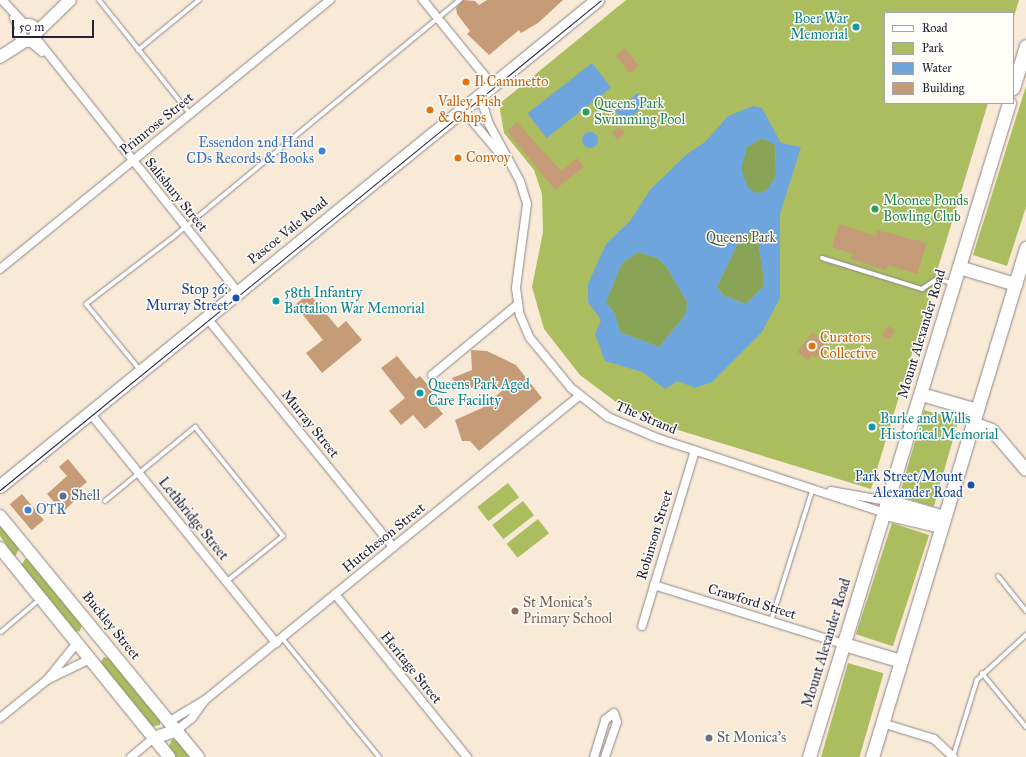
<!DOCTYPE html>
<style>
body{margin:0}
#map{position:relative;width:1026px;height:757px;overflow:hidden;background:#f8ead7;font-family:"IM FELL Great Primer",serif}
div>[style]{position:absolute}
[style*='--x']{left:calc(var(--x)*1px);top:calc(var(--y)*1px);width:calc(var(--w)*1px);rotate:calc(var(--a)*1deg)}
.green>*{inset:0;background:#acbd60;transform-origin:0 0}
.forest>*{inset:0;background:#89a456}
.water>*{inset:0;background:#6ea5dc;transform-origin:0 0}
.round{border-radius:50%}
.building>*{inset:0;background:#c69b78;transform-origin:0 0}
.roads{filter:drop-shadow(0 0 1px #8d8689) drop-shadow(0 0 1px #8d8689)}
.lane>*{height:4px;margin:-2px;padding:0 2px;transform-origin:2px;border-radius:2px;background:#fff}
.street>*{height:8px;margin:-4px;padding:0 4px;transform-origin:4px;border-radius:4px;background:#fff}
.secondary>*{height:12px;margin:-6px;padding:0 6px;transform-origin:6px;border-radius:6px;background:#fff}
.secondary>.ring{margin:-6px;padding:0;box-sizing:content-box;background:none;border:12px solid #fff;border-radius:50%}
.primary>*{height:13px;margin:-6.5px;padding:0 6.5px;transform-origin:6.5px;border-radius:6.5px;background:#fff}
.tram>*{height:1px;margin:-0.5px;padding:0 0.5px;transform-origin:0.5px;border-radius:0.5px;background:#22223b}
.dots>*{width:11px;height:11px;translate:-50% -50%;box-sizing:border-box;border:2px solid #fdfcf7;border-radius:50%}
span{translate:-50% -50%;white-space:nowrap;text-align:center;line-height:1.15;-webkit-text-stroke:3px #fdfcf7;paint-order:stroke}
.culture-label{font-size:14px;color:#0d838f}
.right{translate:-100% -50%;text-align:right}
.left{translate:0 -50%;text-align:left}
.food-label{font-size:14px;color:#c56008}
.leisure-label{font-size:14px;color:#27864d}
.street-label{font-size:14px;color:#22223b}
.shop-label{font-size:14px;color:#366cbe}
.park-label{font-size:14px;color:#525848}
.transit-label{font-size:14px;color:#164399}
.service-label{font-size:14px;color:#4e5e75}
.education-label{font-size:14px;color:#785e54}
.worship-label{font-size:14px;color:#5b616d}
.legend{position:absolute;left:884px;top:12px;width:130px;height:92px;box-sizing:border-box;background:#fdfcf7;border:1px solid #a5a5ac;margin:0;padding:5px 7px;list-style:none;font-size:12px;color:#22223b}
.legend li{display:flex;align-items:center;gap:8px;height:20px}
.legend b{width:20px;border:1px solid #a5a5ac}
.scale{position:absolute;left:12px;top:20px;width:82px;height:18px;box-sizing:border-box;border:2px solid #22223b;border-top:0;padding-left:5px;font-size:12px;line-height:14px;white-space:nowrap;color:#22223b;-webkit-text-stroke:3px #fdfcf7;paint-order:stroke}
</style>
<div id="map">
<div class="green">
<i style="clip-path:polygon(626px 0,1019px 0,1013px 20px,1013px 13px,885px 13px,885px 103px,988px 103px,871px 489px,675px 429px,620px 405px,580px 375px,544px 329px,532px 287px,543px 232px,542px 194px,534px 170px,504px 133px,499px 104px)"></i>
<i style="clip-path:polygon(1026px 86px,1026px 207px,1007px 266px,973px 255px)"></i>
<i style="left:924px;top:410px;width:36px;height:90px;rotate:16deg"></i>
<i style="left:508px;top:483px;width:18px;height:39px;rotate:52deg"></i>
<i style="left:523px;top:501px;width:18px;height:39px;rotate:52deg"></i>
<i style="left:538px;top:519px;width:18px;height:40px;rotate:52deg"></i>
<i style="left:892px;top:523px;width:39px;height:117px;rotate:18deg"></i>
<i style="clip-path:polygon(0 524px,20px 547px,15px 557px,0 536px)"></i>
<i style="clip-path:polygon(25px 559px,29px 559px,82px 624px,80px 631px,74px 632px,21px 566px)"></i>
<i style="clip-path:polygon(104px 657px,110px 658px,160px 719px,160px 725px,150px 727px,100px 663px)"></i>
<i style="left:848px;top:663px;width:37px;height:98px;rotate:16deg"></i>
<i style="clip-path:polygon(172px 739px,177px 741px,190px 757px,175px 757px,168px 749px)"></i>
</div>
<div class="forest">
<i style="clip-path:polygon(762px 138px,775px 145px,776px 176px,766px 191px,756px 193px,748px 189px,741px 169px,747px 147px)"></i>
<i style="clip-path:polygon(750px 233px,757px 235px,764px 280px,763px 287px,746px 304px,723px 295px,717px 287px,738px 243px)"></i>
<i style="clip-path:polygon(638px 252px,657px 258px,666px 266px,687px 302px,686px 314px,659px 347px,620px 332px,615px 314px,606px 302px,622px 263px)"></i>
</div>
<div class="water">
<i style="left:592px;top:63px;width:31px;height:82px;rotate:52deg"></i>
<i style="left:638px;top:93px;width:14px;height:29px;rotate:51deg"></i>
<i style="clip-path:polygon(evenodd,753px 106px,762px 108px,781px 143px,801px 147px,780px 214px,780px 298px,762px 332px,712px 382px,695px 388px,678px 381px,665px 389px,642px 372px,605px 361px,595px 334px,601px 320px,588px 302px,588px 284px,606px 244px,630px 221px,650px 190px,687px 154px,705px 142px,728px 116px,753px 106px,762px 138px,775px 145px,776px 176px,766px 191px,756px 193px,748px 188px,741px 169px,747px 147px,762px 138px,753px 106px,750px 233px,757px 235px,764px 280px,763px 287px,746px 304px,723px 295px,717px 287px,738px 243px,750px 233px,753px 106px,638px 252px,657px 258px,666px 266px,687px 302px,686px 314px,659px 347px,620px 332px,615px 314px,606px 302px,622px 263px,638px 252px)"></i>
<i class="round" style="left:582px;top:132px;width:16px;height:16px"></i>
</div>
<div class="building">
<i style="clip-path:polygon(463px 0,475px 1px,479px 5px,487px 0,563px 0,538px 23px,521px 33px,519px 30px,489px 55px,467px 34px,470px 31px,457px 14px,456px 8px)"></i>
<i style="left:625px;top:48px;width:23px;height:12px;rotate:52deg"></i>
<i style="clip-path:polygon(517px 122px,561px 171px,577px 158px,584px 167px,555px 190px,507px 131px)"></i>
<i style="clip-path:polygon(619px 127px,625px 133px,617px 140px,612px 133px)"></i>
<i style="clip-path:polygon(839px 224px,876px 236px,877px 230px,927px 243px,917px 274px,888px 265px,886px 270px,851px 259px,853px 254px,832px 247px)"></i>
<i style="clip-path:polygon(309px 293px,338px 328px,346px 321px,362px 340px,322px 373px,306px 353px,323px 340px,295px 305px)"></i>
<i style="left:888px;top:326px;width:8px;height:11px;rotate:30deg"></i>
<i style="clip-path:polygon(813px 332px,825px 346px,816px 358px,812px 355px,808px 360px,797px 352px)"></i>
<i style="clip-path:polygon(471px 350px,487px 351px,516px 365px,542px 398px,479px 451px,470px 441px,462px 441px,455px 420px,482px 408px,504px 389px,484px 386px,458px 390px,452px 378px,472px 370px)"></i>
<i style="clip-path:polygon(397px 356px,416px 379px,420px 376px,433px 391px,428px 396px,443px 414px,425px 429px,413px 415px,401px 425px,389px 411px,405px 398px,381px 368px)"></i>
<i style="clip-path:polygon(68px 459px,87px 482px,71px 495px,75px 500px,63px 512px,47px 494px,67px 476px,59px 467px)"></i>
<i style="left:22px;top:494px;width:34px;height:16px;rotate:50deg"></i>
</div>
<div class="roads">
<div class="lane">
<i style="--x:99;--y:0;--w:146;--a:51.4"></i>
<i style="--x:138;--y:50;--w:79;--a:-39.3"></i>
<i style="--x:822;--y:258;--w:105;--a:17.2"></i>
<i style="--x:922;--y:289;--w:18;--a:-34"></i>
<i style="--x:937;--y:279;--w:16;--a:15"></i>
<i style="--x:140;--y:370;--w:85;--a:-129.3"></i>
<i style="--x:86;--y:304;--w:108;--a:-37.5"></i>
<i style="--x:172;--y:238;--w:374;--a:-39.6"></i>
<i style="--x:105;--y:501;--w:117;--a:-39.4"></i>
<i style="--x:195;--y:427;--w:140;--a:51.1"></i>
<i style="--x:283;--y:536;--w:72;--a:141.2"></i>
<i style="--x:998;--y:576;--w:45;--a:51.3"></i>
<i style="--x:771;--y:621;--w:139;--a:-72.5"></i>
<i style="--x:1;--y:632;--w:51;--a:-40.2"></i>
<i style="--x:282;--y:638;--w:154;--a:50.8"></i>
<i style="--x:982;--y:673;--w:70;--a:50.8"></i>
<i style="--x:953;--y:757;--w:81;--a:-72.7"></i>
<i style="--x:977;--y:680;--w:67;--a:-42.6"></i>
</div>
<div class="street">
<i style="--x:2;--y:0;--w:35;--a:47"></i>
<i style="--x:423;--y:0;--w:109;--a:50.9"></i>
<i style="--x:14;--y:18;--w:14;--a:60"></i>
<i style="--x:35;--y:37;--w:326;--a:51.5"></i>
<i style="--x:29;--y:41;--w:17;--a:40"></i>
<i style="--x:480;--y:95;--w:30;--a:73"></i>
<i style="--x:489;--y:124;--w:65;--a:61.5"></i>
<i style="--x:520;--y:181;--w:24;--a:73"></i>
<i style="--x:527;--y:204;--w:85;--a:97.5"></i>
<i style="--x:516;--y:288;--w:27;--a:82"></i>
<i style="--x:520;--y:315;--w:25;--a:67"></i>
<i style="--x:530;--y:338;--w:65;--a:50.6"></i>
<i style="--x:571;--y:388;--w:47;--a:38.1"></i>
<i style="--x:608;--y:417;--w:53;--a:23.2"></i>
<i style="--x:657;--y:438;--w:240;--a:18.2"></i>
<i style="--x:462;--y:109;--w:60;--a:49.7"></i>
<i style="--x:0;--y:269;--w:426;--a:-39.2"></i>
<i style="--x:207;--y:318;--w:295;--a:50.9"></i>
<i style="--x:432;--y:375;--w:110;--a:-39.5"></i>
<i style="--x:90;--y:413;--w:296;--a:51"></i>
<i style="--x:831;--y:491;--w:58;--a:10"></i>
<i style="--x:654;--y:585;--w:199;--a:17.3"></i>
<i style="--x:335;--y:594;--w:210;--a:51"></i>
<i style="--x:642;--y:626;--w:183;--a:-73.2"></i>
<i style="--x:47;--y:680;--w:48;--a:-51"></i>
<i style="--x:0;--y:718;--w:60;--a:-39"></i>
<i style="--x:47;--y:680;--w:48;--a:-26"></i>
<i style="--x:170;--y:721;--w:41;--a:-31"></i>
<i style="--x:205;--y:700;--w:482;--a:-39.1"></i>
<i style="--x:882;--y:723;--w:54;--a:17.1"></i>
<i style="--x:934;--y:739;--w:26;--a:43"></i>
<i style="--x:177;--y:730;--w:19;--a:-39"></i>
<i style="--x:192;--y:718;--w:22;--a:-54"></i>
<i style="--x:131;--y:757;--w:30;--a:-40"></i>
<i style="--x:594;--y:757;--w:39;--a:-73"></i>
<i style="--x:605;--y:720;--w:11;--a:-38"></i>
<i style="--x:614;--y:713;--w:9;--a:72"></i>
<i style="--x:617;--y:722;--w:37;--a:109"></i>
</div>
<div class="secondary">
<i class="ring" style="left:20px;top:25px;width:4px;height:4px"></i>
<i style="--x:36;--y:33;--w:47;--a:-44.1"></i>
<i style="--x:0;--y:57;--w:30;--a:-33"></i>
<i style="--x:973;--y:423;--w:20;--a:20"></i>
<i style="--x:992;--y:430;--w:52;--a:49.6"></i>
<i style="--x:0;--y:516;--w:312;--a:50.6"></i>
<i style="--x:0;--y:548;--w:269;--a:51"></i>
<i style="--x:154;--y:738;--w:24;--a:-19"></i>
</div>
<div class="primary">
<i style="--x:1013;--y:88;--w:44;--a:-72.8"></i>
<i style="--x:959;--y:267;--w:59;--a:16.9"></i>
<i style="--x:921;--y:394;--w:58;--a:15.9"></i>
<i style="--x:0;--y:486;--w:770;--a:-39.15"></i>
<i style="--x:888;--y:501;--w:58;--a:15.9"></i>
<i style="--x:885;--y:513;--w:57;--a:13.1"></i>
<i style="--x:844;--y:644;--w:59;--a:16.6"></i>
<i style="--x:809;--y:757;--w:684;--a:-73"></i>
<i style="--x:872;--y:757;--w:532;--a:-73.17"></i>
</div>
</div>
<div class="tram">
<i style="--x:0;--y:490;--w:775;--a:-39.19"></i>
</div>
<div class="dots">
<i style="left:856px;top:27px;background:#0f9aa8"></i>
<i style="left:466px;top:82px;background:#e8710a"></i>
<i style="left:430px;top:110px;background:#e8710a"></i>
<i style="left:586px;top:112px;background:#2e9e5b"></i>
<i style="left:322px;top:151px;background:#3f7fe0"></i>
<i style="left:458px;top:158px;background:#e8710a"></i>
<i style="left:875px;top:209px;background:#2e9e5b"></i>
<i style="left:236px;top:298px;background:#1a4fb4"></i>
<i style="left:276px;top:301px;background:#0f9aa8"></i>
<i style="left:812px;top:346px;background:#e8710a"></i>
<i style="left:420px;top:393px;background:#0f9aa8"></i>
<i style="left:872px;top:427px;background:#0f9aa8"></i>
<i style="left:971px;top:485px;background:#1a4fb4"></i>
<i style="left:63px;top:496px;background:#5c6f8a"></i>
<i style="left:28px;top:510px;background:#3f7fe0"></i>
<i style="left:515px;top:611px;background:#8d6e63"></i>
<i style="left:709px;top:738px;background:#6b7280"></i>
</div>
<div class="culture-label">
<span class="right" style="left:848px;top:27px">Boer War<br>Memorial</span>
<span class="left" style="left:284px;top:301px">58th Infantry<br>Battalion War Memorial</span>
<span class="left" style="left:428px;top:393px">Queens Park Aged<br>Care Facility</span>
<span class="left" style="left:880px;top:427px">Burke and Wills<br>Historical Memorial</span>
</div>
<div class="food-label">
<span class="left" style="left:474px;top:82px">Il Caminetto</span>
<span class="left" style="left:438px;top:110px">Valley Fish<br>&amp; Chips</span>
<span class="left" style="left:466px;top:158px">Convoy</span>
<span class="left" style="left:820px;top:346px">Curators<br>Collective</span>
</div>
<div class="leisure-label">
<span class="left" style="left:594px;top:112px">Queens Park<br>Swimming Pool</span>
<span class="left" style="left:883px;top:209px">Moonee Ponds<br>Bowling Club</span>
</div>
<div class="street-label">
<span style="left:157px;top:124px;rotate:-39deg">Primrose Street</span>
<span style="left:176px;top:195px;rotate:51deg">Salisbury Street</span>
<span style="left:288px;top:231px;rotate:-39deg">Pascoe Vale Road</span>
<span style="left:922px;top:334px;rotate:-73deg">Mount Alexander Road</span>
<span style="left:646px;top:418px;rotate:23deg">The Strand</span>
<span style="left:310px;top:424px;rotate:51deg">Murray Street</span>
<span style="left:193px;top:519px;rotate:51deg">Lethbridge Street</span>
<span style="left:655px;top:535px;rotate:-73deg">Robinson Street</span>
<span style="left:384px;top:538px;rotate:-39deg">Hutcheson Street</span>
<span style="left:752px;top:602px;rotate:17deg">Crawford Street</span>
<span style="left:111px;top:626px;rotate:51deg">Buckley Street</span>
<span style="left:827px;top:643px;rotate:-73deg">Mount Alexander Road</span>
<span style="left:411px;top:668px;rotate:51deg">Heritage Street</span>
</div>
<div class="shop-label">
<span class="right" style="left:314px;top:151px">Essendon 2nd Hand<br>CDs Records &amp; Books</span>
<span class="left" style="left:36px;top:510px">OTR</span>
</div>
<div class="park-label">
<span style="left:741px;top:238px">Queens Park</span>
</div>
<div class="transit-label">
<span class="right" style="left:228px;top:298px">Stop 36:<br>Murray Street</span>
<span class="right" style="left:963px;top:485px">Park Street/Mount<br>Alexander Road</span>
</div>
<div class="service-label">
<span class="left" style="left:71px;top:496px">Shell</span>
</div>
<div class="education-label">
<span class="left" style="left:523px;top:611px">St Monica's<br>Primary School</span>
</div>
<div class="worship-label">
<span class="left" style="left:717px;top:738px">St Monica's</span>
</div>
<ul class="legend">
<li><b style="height:5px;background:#fff"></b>Road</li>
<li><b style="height:11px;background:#acbd60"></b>Park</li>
<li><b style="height:11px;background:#6ea5dc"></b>Water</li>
<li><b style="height:11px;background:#c69b78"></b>Building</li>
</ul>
<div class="scale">50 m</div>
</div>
